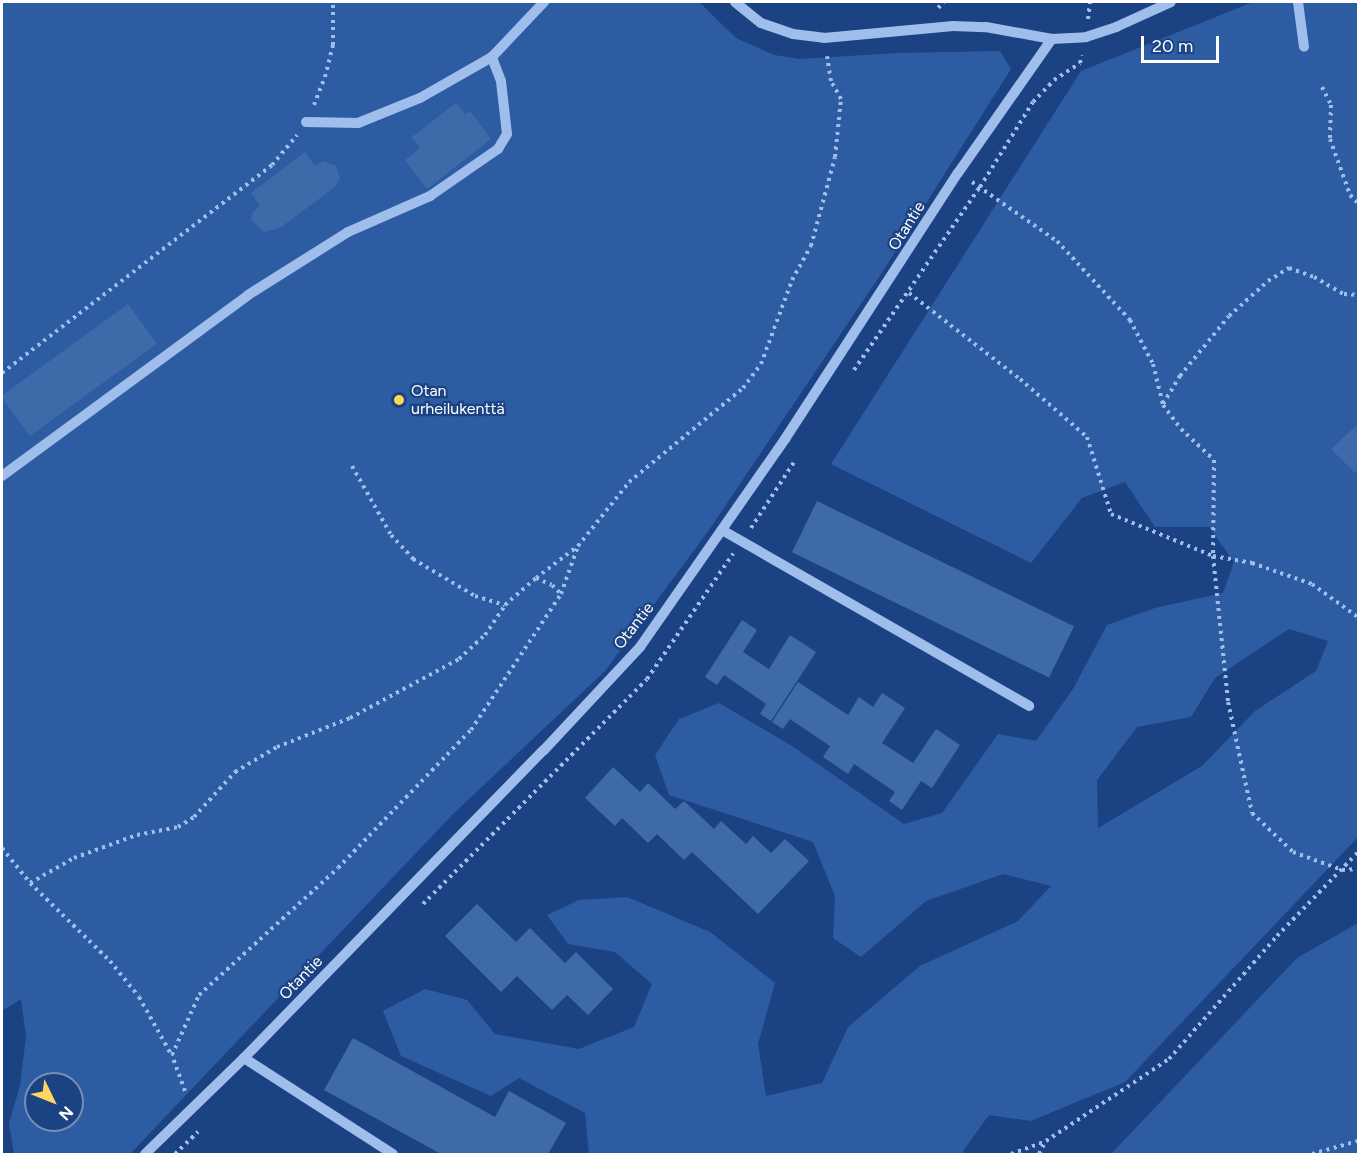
<!DOCTYPE html>
<meta charset="utf-8">
<style>
body{margin:0}
#map{position:relative;width:1360px;height:1156px;overflow:hidden;background:#1b4383;font-family:Figtree,sans-serif}
div>[style]{position:absolute}
[style*='--x']{left:calc(var(--x)*1px);top:calc(var(--y)*1px);width:calc(var(--w)*1px);rotate:calc(var(--a)*1deg)}
.green>*{inset:0;background:#2e5ca2}
.building>*{inset:0;background:#3f6aaa;transform-origin:0 0}
.path>*{height:4px;margin-top:-2px;transform-origin:0;background:repeating-linear-gradient(90deg,#a0beeb 0 3px,transparent 0 7.5px)}
.minor>*{height:10px;margin:-5px;padding:0 5px;transform-origin:5px;border-radius:5px;background:#a0beeb}
.dots>*{width:16px;height:16px;translate:-50% -50%;box-sizing:border-box;border:3px solid #1b4383;border-radius:50%}
span{translate:-50% -50%;white-space:nowrap;text-align:center;line-height:1.15;-webkit-text-stroke:4.5px #1b4383;paint-order:stroke}
.street-label{font-size:16px;color:#fff}
.poi-label{font-size:16px;color:#fff}
.left{translate:0 -50%;text-align:left}
.frame{position:absolute;inset:0;border:3px solid #fff;pointer-events:none}
.north{position:absolute;left:24px;top:1072px;width:60px;height:60px;box-sizing:border-box;background:#1b4383;border:2px solid #768eb5;border-radius:50%;rotate:133deg;font-size:16px;font-weight:700;line-height:24px;text-align:center;color:#fff}
.north::after{content:'';display:block;margin:auto;width:21px;height:27px;background:#fcd65d;clip-path:polygon(50% 0,100% 100%,50% 72%,0 100%)}
.scale{position:absolute;left:1141px;top:36px;width:78px;height:27px;box-sizing:border-box;border:3px solid #fff;border-top:0;padding-left:8px;font-size:18px;line-height:21px;white-space:nowrap;color:#fff;-webkit-text-stroke:4px #1b4383;paint-order:stroke}
</style>
<div id="map">
<div class="green">
<i style="clip-path:polygon(evenodd,2px 2px,699px 2px,736px 38px,774px 55px,800px 59px,897px 53px,1000px 51px,1011px 69px,883px 271px,709px 530px,605px 671px,453px 814px,130px 1154px,14px 1154px,9px 1123px,20px 1086px,26px 1036px,21px 999px,2px 1011px,2px 2px,36px 1084px,72px 1084px,72px 1120px,36px 1120px,36px 1084px)"></i>
<i style="clip-path:polygon(evenodd,1253px 2px,1358px 2px,1358px 837px,1125px 1082px,1031px 1121px,989px 1115px,963px 1151px,966px 1154px,589px 1154px,585px 1113px,519px 1078px,491px 1096px,401px 1056px,383px 1011px,425px 989px,467px 1000px,495px 1034px,579px 1049px,634px 1027px,652px 984px,615px 952px,568px 944px,547px 915px,579px 900px,627px 897px,710px 932px,775px 983px,758px 1044px,766px 1096px,822px 1083px,848px 1027px,920px 966px,1018px 921px,1051px 886px,1003px 874px,926px 901px,861px 957px,833px 938px,835px 896px,813px 842px,669px 795px,655px 755px,679px 719px,719px 703px,792px 746px,904px 824px,942px 813px,998px 734px,1036px 741px,1073px 689px,1107px 625px,1155px 608px,1223px 593px,1234px 562px,1209px 527px,1155px 527px,1125px 482px,1082px 498px,1031px 563px,831px 464px,1081px 71px,1253px 2px,1289px 629px,1328px 641px,1316px 671px,1255px 711px,1202px 766px,1098px 828px,1097px 780px,1137px 727px,1191px 717px,1215px 678px,1289px 629px)"></i>
<i style="clip-path:polygon(1358px 923px,1358px 1154px,1111px 1154px,1297px 958px)"></i>
</div>
<div class="building">
<i style="clip-path:polygon(456px 103px,465px 114px,470px 111px,491px 139px,427px 189px,405px 160px,420px 148px,412px 137px)"></i>
<i style="clip-path:polygon(305px 152px,315px 166px,323px 161px,336px 166px,340px 179px,335px 187px,280px 228px,264px 232px,251px 220px,253px 212px,260px 206px,251px 193px)"></i>
<i style="left:128px;top:304px;width:49px;height:157px;rotate:54deg"></i>
<i style="clip-path:polygon(1358px 424px,1358px 472px,1355px 473px,1331px 449px)"></i>
<i style="left:817px;top:501px;width:286px;height:57px;rotate:26deg"></i>
<i style="clip-path:polygon(742px 620px,757px 630px,743px 652px,769px 669px,790px 635px,816px 652px,771px 721px,760px 714px,766px 704px,724px 675px,717px 685px,705px 677px)"></i>
<i style="clip-path:polygon(798px 682px,848px 715px,859px 697px,873px 707px,882px 693px,905px 708px,882px 743px,913px 763px,936px 729px,960px 745px,932px 788px,921px 781px,902px 810px,889px 801px,895px 792px,854px 764px,848px 774px,835px 765px,840px 756px,835px 765px,823px 757px,830px 746px,790px 719px,783px 729px,772px 722px)"></i>
<i style="clip-path:polygon(613px 767px,640px 792px,648px 783px,675px 809px,684px 801px,714px 829px,721px 821px,746px 844px,753px 836px,771px 853px,785px 839px,809px 861px,758px 914px,692px 852px,684px 860px,657px 834px,648px 843px,622px 818px,615px 826px,585px 798px)"></i>
<i style="clip-path:polygon(477px 904px,516px 942px,530px 928px,565px 963px,576px 952px,613px 989px,588px 1015px,567px 995px,552px 1010px,517px 976px,501px 992px,445px 936px)"></i>
<i style="clip-path:polygon(353px 1038px,495px 1117px,509px 1091px,566px 1123px,548px 1154px,441px 1154px,324px 1090px)"></i>
</div>
<div class="path">
<i style="--x:938;--y:8;--w:8;--a:-45"></i>
<i style="--x:1088;--y:19;--w:17;--a:-83"></i>
<i style="--x:1322;--y:87;--w:20;--a:63"></i>
<i style="--x:1331;--y:105;--w:34;--a:92"></i>
<i style="--x:1330;--y:139;--w:59;--a:70.3"></i>
<i style="--x:1350;--y:195;--w:11;--a:45"></i>
<i style="--x:314;--y:105;--w:30;--a:-69"></i>
<i style="--x:325;--y:77;--w:33;--a:-76"></i>
<i style="--x:333;--y:45;--w:43;--a:-90"></i>
<i style="--x:972;--y:182;--w:103;--a:34.8"></i>
<i style="--x:1057;--y:241;--w:108;--a:47.3"></i>
<i style="--x:1130;--y:320;--w:50;--a:62.4"></i>
<i style="--x:1153;--y:364;--w:42;--a:76.3"></i>
<i style="--x:1163;--y:405;--w:30;--a:53"></i>
<i style="--x:1181;--y:429;--w:45;--a:43.2"></i>
<i style="--x:1214;--y:460;--w:96;--a:90.6"></i>
<i style="--x:1213;--y:556;--w:147;--a:84.1"></i>
<i style="--x:1228;--y:702;--w:114;--a:77.8"></i>
<i style="--x:1252;--y:813;--w:57;--a:43.6"></i>
<i style="--x:1293;--y:852;--w:52;--a:20.2"></i>
<i style="--x:1342;--y:870;--w:16;--a:-4"></i>
<i style="--x:909;--y:293;--w:140;--a:37.8"></i>
<i style="--x:1020;--y:379;--w:89;--a:40.9"></i>
<i style="--x:1087;--y:437;--w:81;--a:72.7"></i>
<i style="--x:1111;--y:514;--w:110;--a:22.4"></i>
<i style="--x:1213;--y:556;--w:40;--a:10"></i>
<i style="--x:1252;--y:563;--w:64;--a:19.3"></i>
<i style="--x:1312;--y:584;--w:57;--a:35.7"></i>
<i style="--x:854;--y:370;--w:222;--a:-55.5"></i>
<i style="--x:980;--y:187;--w:100;--a:-58.1"></i>
<i style="--x:1033;--y:102;--w:30;--a:-46"></i>
<i style="--x:1054;--y:80;--w:31;--a:-33"></i>
<i style="--x:1080;--y:63;--w:8;--a:-76"></i>
<i style="--x:2;--y:373;--w:341;--a:-37.6"></i>
<i style="--x:272;--y:165;--w:39;--a:-50"></i>
<i style="--x:1163;--y:404;--w:33;--a:-59"></i>
<i style="--x:1180;--y:376;--w:77;--a:-50.8"></i>
<i style="--x:1229;--y:316;--w:52;--a:-41.9"></i>
<i style="--x:1268;--y:281;--w:25;--a:-32"></i>
<i style="--x:1289;--y:268;--w:27;--a:20"></i>
<i style="--x:1314;--y:277;--w:34;--a:30"></i>
<i style="--x:1344;--y:294;--w:14;--a:4"></i>
<i style="--x:352;--y:466;--w:79;--a:60.5"></i>
<i style="--x:391;--y:535;--w:33;--a:47"></i>
<i style="--x:413;--y:559;--w:72;--a:30.8"></i>
<i style="--x:475;--y:596;--w:31;--a:17"></i>
<i style="--x:751;--y:528;--w:82;--a:-56.9"></i>
<i style="--x:536;--y:578;--w:53;--a:-37.3"></i>
<i style="--x:578;--y:546;--w:82;--a:-51.4"></i>
<i style="--x:629;--y:482;--w:148;--a:-39.5"></i>
<i style="--x:743;--y:388;--w:30;--a:-53"></i>
<i style="--x:761;--y:364;--w:90;--a:-69.7"></i>
<i style="--x:792;--y:280;--w:39;--a:-61"></i>
<i style="--x:811;--y:246;--w:92;--a:-74.9"></i>
<i style="--x:835;--y:157;--w:58;--a:-84.1"></i>
<i style="--x:841;--y:99;--w:21;--a:-119"></i>
<i style="--x:831;--y:81;--w:25;--a:-99"></i>
<i style="--x:2;--y:848;--w:45;--a:51.3"></i>
<i style="--x:30;--y:883;--w:112;--a:44.3"></i>
<i style="--x:110;--y:961;--w:46;--a:51.1"></i>
<i style="--x:139;--y:997;--w:65;--a:60.7"></i>
<i style="--x:30;--y:883;--w:51;--a:-29.6"></i>
<i style="--x:74;--y:858;--w:67;--a:-20.1"></i>
<i style="--x:137;--y:835;--w:42;--a:-11"></i>
<i style="--x:178;--y:827;--w:19;--a:-32"></i>
<i style="--x:194;--y:817;--w:61;--a:-47.7"></i>
<i style="--x:235;--y:772;--w:49;--a:-30.8"></i>
<i style="--x:277;--y:747;--w:79;--a:-21.7"></i>
<i style="--x:350;--y:718;--w:124;--a:-28.4"></i>
<i style="--x:459;--y:659;--w:35;--a:-43"></i>
<i style="--x:485;--y:635;--w:36;--a:-56"></i>
<i style="--x:505;--y:605;--w:41;--a:-41.1"></i>
<i style="--x:536;--y:578;--w:17;--a:24"></i>
<i style="--x:552;--y:585;--w:13;--a:45"></i>
<i style="--x:423;--y:904;--w:317;--a:-45.1"></i>
<i style="--x:647;--y:679;--w:152;--a:-55.5"></i>
<i style="--x:185;--y:1091;--w:38;--a:-110"></i>
<i style="--x:172;--y:1055;--w:66;--a:-65.8"></i>
<i style="--x:199;--y:995;--w:188;--a:-42.4"></i>
<i style="--x:338;--y:868;--w:192;--a:-46.1"></i>
<i style="--x:471;--y:730;--w:163;--a:-56.5"></i>
<i style="--x:561;--y:594;--w:51;--a:-70.5"></i>
<i style="--x:175;--y:1154;--w:32;--a:-44"></i>
<i style="--x:1011;--y:1154;--w:37;--a:-20"></i>
<i style="--x:1046;--y:1141;--w:148;--a:-33.7"></i>
<i style="--x:1169;--y:1059;--w:164;--a:-48.7"></i>
<i style="--x:1277;--y:936;--w:117;--a:-46"></i>
<i style="--x:1039;--y:1154;--w:13;--a:-63"></i>
<i style="--x:1312;--y:1154;--w:48;--a:-15.8"></i>
</div>
<div class="minor">
<i style="--x:735;--y:2;--w:33;--a:39"></i>
<i style="--x:761;--y:23;--w:34;--a:19"></i>
<i style="--x:793;--y:34;--w:31;--a:7"></i>
<i style="--x:824;--y:38;--w:130;--a:-5.3"></i>
<i style="--x:953;--y:26;--w:33;--a:2"></i>
<i style="--x:986;--y:27;--w:67;--a:10.3"></i>
<i style="--x:1052;--y:39;--w:34;--a:-3"></i>
<i style="--x:1086;--y:37;--w:32;--a:-18"></i>
<i style="--x:1116;--y:27;--w:60;--a:-24.4"></i>
<i style="--x:1298;--y:2;--w:45;--a:82.4"></i>
<i style="--x:306;--y:122;--w:52;--a:1.1"></i>
<i style="--x:358;--y:123;--w:67;--a:-22"></i>
<i style="--x:420;--y:98;--w:83;--a:-29.7"></i>
<i style="--x:2;--y:476;--w:305;--a:-36.3"></i>
<i style="--x:248;--y:295;--w:118;--a:-32.2"></i>
<i style="--x:348;--y:232;--w:90;--a:-23.7"></i>
<i style="--x:430;--y:196;--w:83;--a:-34.7"></i>
<i style="--x:498;--y:149;--w:17;--a:-59"></i>
<i style="--x:507;--y:134;--w:53;--a:-96.5"></i>
<i style="--x:501;--y:81;--w:26;--a:-111"></i>
<i style="--x:492;--y:57;--w:76;--a:-46.6"></i>
<i style="--x:722;--y:530;--w:354;--a:29.8"></i>
<i style="--x:244;--y:1058;--w:177;--a:32.8"></i>
<i style="--x:145;--y:1154;--w:138;--a:-44.1"></i>
<i style="--x:244;--y:1058;--w:430;--a:-45.8"></i>
<i style="--x:544;--y:750;--w:141;--a:-47"></i>
<i style="--x:640;--y:647;--w:254;--a:-55.1"></i>
<i style="--x:785;--y:439;--w:317;--a:-57"></i>
<i style="--x:958;--y:173;--w:164;--a:-55"></i>
</div>
<div class="dots">
<i style="left:399px;top:400px;background:#fcd65d"></i>
</div>
<div class="street-label">
<span style="left:907px;top:226px;rotate:-58deg">Otantie</span>
<span style="left:634px;top:626px;rotate:-52deg">Otantie</span>
<span style="left:301px;top:978px;rotate:-46deg">Otantie</span>
</div>
<div class="poi-label">
<span class="left" style="left:411px;top:400px">Otan<br>urheilukenttä</span>
</div>
<div class="frame"></div>
<div class="north">N</div>
<div class="scale">20 m</div>
</div>
